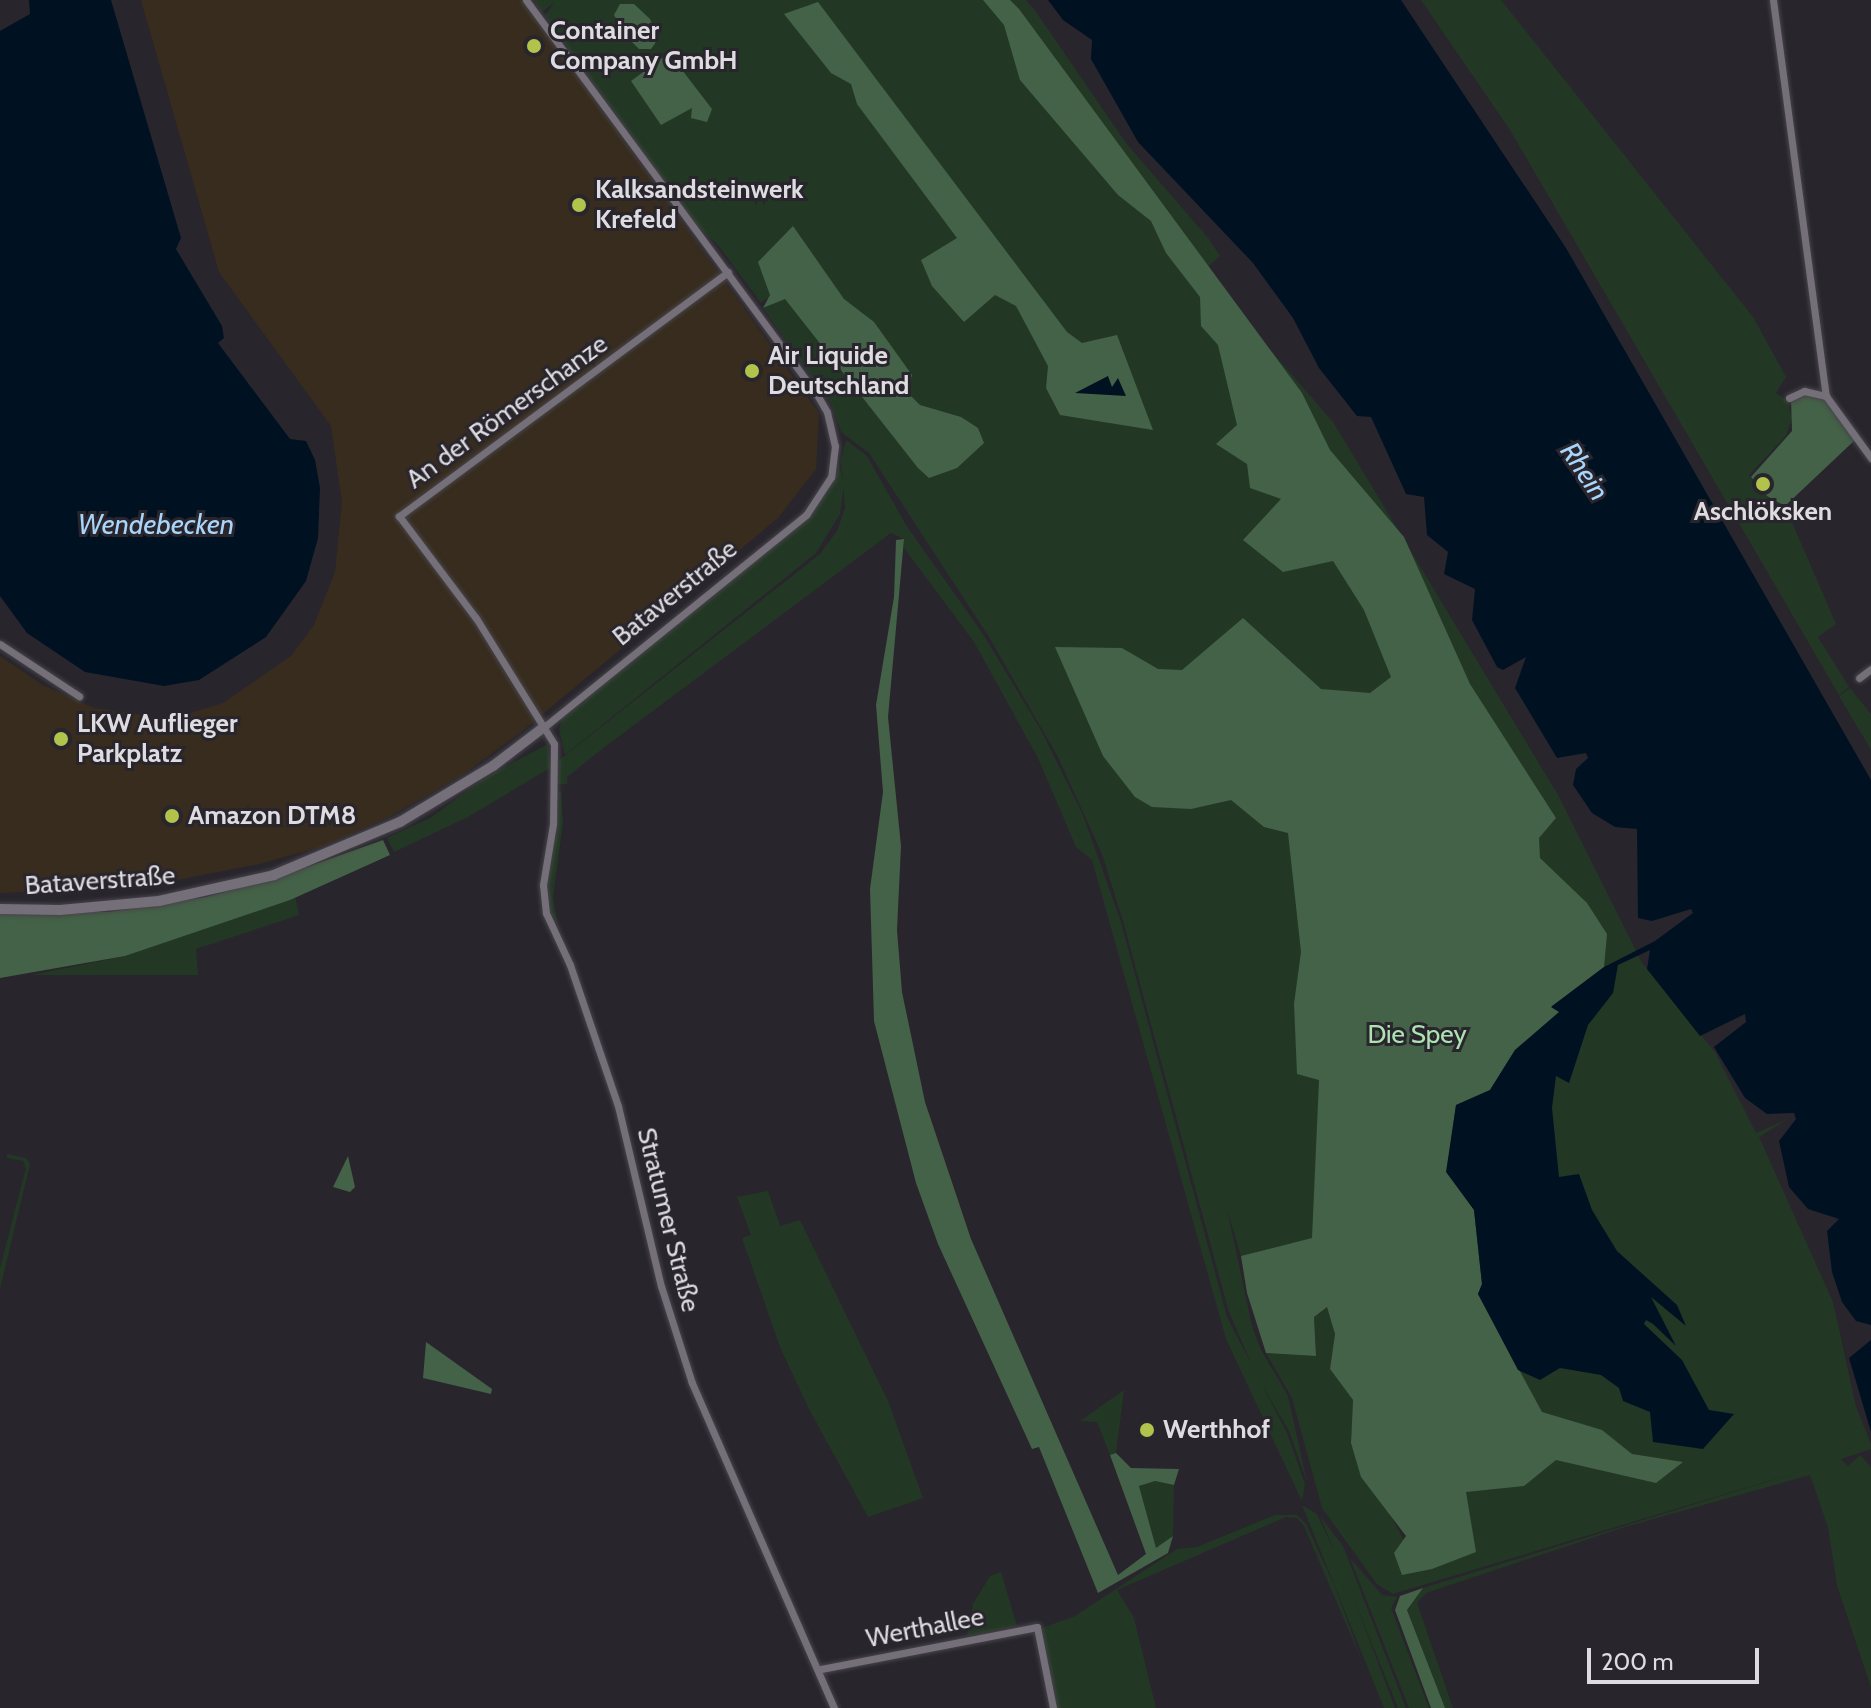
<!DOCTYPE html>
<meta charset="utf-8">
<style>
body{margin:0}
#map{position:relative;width:1871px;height:1708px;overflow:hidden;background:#29252d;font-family:Cabin,sans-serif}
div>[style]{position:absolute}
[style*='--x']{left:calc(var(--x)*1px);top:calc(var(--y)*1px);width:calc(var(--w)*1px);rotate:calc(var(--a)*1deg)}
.industrial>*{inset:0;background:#372c1d}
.green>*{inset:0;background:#223824}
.forest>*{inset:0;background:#446247}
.water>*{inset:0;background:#001222}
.roads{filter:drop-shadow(0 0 2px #47444a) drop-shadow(0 0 2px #47444a)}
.street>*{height:7px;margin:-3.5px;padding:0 3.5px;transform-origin:3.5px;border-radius:3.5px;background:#746f78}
.secondary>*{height:10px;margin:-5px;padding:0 5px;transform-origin:5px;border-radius:5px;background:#746f78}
.dots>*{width:22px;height:22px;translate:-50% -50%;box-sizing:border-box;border:4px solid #29252d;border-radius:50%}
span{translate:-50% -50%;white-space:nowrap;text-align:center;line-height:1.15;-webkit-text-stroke:6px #29252d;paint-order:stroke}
.poi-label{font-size:26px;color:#dfdce1;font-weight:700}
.left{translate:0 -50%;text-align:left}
.street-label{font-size:26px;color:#dfdce1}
.park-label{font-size:26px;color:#ade2b1}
.water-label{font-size:28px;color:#a9d5fa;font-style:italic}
.scale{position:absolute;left:1587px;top:1648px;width:172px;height:36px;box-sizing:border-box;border:4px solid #dfdce1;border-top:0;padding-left:10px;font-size:24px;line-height:28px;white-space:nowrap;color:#dfdce1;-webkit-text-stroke:6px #29252d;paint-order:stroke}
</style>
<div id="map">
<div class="industrial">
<i style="clip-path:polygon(141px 0,523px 0,819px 413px,816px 469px,778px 518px,520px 733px,464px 774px,391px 816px,321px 847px,259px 864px,146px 886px,0 893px,0 656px,43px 685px,94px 708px,170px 719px,223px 703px,291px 656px,314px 625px,335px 572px,342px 502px,331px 426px,219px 272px)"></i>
</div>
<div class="green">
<i style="clip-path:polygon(534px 0,1026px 0,1034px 9px,1126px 143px,1209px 239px,1220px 256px,1202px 272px,1333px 422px,1558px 795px,1642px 963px,1715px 1052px,1756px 1133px,1788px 1119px,1759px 1137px,1833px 1302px,1856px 1407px,1871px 1444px,1871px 1449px,1841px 1459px,1848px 1466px,1860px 1455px,1871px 1467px,1871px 1687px,1837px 1585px,1828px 1527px,1810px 1475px,1625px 1527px,1426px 1593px,1417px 1603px,1453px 1708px,1445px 1708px,1407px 1610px,1423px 1588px,1808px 1469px,1393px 1594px,1377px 1584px,1322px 1508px,1292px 1398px,1266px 1353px,1316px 1356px,1314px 1317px,1327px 1306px,1335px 1334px,1330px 1369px,1353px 1400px,1351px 1442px,1421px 1572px,1336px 1254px,1241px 1256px,1227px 1209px,1252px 1326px,1261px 1350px,1288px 1396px,1307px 1482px,1289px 1431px,1255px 1373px,1228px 1309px,1123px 921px,1102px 854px,1058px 757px,989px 637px,869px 453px,841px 432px,831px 404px,763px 308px,772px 305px,767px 298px,761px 303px,718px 245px,696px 225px,589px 78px,545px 15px,554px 3px,542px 12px)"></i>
<i style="clip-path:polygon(1421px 0,1501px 0,1753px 317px,1786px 377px,1776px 393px,1788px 401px,1792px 418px,1786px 436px,1749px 475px,1767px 496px,1785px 506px,1836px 624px,1818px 637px,1849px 687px,1839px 695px,1510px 130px)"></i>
<i style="clip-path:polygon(846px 440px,867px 456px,906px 525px,983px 634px,1042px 732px,1083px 815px,1121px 922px,1227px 1317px,1287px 1433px,1305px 1484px,1302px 1501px,1226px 1339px,1092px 860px,1076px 847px,1038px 758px,974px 642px,904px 548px,904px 539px,891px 533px,602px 749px,567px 777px,567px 784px,555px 784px,558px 761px,820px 554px,837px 531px,845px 508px,841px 461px)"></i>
<i style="clip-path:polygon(838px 459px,844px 485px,840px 514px,816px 553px,565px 755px,559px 729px,563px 718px,805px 519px,828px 491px)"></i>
<i style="clip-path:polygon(1850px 688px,1871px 714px,1871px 750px,1839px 696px)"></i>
<i style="clip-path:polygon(548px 744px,550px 768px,468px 817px,394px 852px,387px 838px,430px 818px,488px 776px)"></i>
<i style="clip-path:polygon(555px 791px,561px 792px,563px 822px,553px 898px,558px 925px,546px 904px)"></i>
<i style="clip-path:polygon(295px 897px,299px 915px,196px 949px,198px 975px,32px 975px,125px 956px)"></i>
<i style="clip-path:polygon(7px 1154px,26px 1158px,30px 1164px,0 1289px,0 1268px,26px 1168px,23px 1161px,7px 1158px)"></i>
<i style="clip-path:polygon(768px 1191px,780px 1226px,800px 1220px,888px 1401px,923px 1498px,868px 1517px,809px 1409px,780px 1347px,742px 1238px,751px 1235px,737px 1197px)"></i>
<i style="clip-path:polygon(1124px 1390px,1116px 1453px,1110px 1455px,1097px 1422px,1080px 1421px)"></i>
<i style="clip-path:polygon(1155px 1481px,1174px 1485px,1173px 1536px,1156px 1549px,1139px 1486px)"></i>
<i style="clip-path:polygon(1302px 1505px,1317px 1514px,1344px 1572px,1395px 1708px,1384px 1708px)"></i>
<i style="clip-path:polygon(1275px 1515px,1297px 1515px,1306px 1524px,1335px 1587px,1362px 1661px,1304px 1526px,1297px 1518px,1286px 1517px,1117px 1590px,1134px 1618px,1156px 1708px,1055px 1708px,1042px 1628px,1075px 1616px,1177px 1549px,1197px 1547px)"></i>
<i style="clip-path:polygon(1320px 1516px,1343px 1546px,1406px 1708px,1398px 1708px)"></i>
<i style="clip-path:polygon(1350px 1558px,1382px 1595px,1397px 1597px,1391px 1608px,1429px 1708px,1409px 1708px)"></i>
<i style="clip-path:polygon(1001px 1572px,1017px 1626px,967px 1636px,973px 1604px,990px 1576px)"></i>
</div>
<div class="forest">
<i style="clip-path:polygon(983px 0,1010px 0,1019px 9px,1302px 393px,1330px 450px,1404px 537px,1470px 684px,1556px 818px,1539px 838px,1540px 858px,1587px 903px,1607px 934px,1604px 967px,1552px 1006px,1560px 1012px,1515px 1050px,1490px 1090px,1456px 1105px,1447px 1171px,1474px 1210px,1482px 1284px,1478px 1294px,1542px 1412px,1602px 1430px,1632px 1454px,1683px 1462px,1656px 1483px,1556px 1460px,1524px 1486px,1466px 1492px,1476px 1552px,1432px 1569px,1402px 1575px,1394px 1553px,1406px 1536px,1361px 1477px,1351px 1443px,1353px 1400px,1330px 1369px,1335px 1334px,1327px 1307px,1314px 1317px,1316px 1356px,1266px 1353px,1247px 1293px,1241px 1256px,1312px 1238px,1319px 1080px,1297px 1074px,1294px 1004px,1301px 952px,1288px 833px,1264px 827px,1231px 800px,1191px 809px,1152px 807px,1135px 797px,1103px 756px,1055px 647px,1122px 648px,1158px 669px,1182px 670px,1243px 618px,1321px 689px,1370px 693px,1391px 677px,1364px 610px,1333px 561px,1283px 572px,1243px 540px,1281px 499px,1250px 488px,1247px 464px,1216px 444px,1237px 425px,1218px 345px,1201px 326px,1200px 297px,1166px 253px,1151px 221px,1118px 195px,1020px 80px,1004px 25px)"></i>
<i style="clip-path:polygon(818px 2px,1067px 332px,1082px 343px,1117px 335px,1153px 430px,1060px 415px,1046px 388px,1048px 366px,1016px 306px,995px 295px,964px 322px,932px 286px,921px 260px,957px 238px,857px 104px,851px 84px,831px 73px,784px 14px)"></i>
<i style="clip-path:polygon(620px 4px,634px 4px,650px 19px,658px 39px,651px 49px,639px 49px,624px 34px,614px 15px)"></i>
<i style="clip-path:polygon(669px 53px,712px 109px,707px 122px,691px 118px,692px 108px,661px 125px,631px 81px)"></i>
<i style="clip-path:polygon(793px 226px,844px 299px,874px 322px,912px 375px,907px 392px,920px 405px,961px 417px,978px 428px,984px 443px,957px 468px,929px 478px,918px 468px,785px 299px,763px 308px,770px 295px,758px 262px)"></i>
<i style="clip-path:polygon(1809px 394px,1825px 400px,1855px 440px,1785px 506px,1767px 496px,1751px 477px,1792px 431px,1791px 399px)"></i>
<i style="clip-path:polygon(904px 539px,888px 717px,901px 846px,897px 930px,902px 992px,925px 1102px,971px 1239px,1118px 1575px,1146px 1554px,1110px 1455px,1116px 1453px,1131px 1468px,1179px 1469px,1174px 1485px,1155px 1481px,1139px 1486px,1156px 1548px,1173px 1536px,1168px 1553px,1098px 1593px,1039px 1447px,1032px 1449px,938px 1244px,916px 1183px,874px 1021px,870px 889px,883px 792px,876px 705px,894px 597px,896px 540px)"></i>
<i style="clip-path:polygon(383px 840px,390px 855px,290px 900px,125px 956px,0 978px,0 912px,109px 912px,206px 897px,279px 877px)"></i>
<i style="clip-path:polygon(348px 1156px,355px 1187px,350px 1192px,333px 1187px)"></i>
<i style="clip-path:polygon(426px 1342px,492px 1389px,491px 1394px,423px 1378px)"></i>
<i style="clip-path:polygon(1423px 1588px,1407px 1610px,1445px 1708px,1431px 1708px,1395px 1610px,1400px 1596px)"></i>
</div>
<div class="water">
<i style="clip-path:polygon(29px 0,111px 0,181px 238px,176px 249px,222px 326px,224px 338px,218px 343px,290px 439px,306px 441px,315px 460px,320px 488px,318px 538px,306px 581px,266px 637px,199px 680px,164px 686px,85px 672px,27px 633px,0 596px,0 31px,30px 14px)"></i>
<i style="clip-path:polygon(1048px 0,1401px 0,1566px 248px,1871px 780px,1871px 1325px,1856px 1321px,1842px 1302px,1832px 1272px,1827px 1231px,1839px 1219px,1808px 1209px,1789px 1187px,1779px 1141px,1796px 1119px,1794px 1113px,1767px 1114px,1745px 1098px,1714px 1047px,1746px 1022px,1745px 1014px,1700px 1036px,1647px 969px,1650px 950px,1618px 965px,1613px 993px,1588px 1025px,1569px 1083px,1556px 1076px,1552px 1108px,1559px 1177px,1579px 1174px,1592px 1210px,1617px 1251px,1677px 1305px,1686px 1326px,1651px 1297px,1676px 1346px,1653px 1324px,1646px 1320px,1644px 1324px,1682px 1360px,1709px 1410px,1734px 1414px,1703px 1449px,1653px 1442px,1650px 1412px,1623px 1401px,1619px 1388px,1601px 1375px,1560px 1368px,1540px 1380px,1518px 1370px,1478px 1294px,1482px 1284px,1474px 1210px,1446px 1172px,1456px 1105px,1490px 1090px,1515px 1050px,1559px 1012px,1551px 1007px,1604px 967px,1655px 941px,1693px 913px,1691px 909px,1652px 921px,1638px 918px,1637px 829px,1615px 827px,1592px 813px,1573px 785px,1576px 769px,1588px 758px,1586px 753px,1557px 758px,1515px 688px,1526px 657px,1503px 670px,1497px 667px,1472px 620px,1475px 589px,1444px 574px,1448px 552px,1427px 535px,1424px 497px,1406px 494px,1371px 417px,1357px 416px,1319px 368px,1293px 318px,1253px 263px,1138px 142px,1091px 59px,1092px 40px,1063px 20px)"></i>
<i style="clip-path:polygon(1108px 376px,1112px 387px,1118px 378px,1126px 396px,1075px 393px)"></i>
<i style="clip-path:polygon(1871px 1340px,1871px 1432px,1849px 1358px)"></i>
</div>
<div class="roads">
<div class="street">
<i style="--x:526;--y:0;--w:488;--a:53.6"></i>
<i style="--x:816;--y:393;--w:22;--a:60"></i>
<i style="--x:827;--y:412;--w:35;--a:77"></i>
<i style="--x:835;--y:446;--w:31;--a:97"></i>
<i style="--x:831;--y:477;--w:45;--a:123.3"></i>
<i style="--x:806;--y:515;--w:337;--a:141"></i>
<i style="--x:1773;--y:0;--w:400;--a:82.4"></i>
<i style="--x:728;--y:272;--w:410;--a:143.4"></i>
<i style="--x:399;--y:516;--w:128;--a:53"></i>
<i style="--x:476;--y:618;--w:148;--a:58.2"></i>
<i style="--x:554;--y:744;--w:80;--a:90.7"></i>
<i style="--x:553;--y:824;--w:62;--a:99.3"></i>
<i style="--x:543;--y:885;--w:28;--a:84"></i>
<i style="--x:546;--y:913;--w:57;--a:65.2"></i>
<i style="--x:570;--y:965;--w:149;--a:71.2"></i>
<i style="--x:618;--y:1106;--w:185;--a:76.6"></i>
<i style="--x:661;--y:1286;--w:102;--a:72.3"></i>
<i style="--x:692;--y:1383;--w:355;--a:66.4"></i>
<i style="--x:1789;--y:398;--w:17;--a:-25"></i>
<i style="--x:1804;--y:391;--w:23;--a:13"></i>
<i style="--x:1826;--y:396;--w:77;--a:54"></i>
<i style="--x:0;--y:644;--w:95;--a:33.4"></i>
<i style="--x:1859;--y:678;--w:15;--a:-37"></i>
<i style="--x:821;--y:1669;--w:220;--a:-11"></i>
<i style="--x:1037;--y:1627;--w:83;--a:78.8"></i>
</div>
<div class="secondary">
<i style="--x:0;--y:909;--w:60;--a:1"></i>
<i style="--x:60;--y:910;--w:99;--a:-5.2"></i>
<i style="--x:159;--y:901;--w:118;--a:-12.7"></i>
<i style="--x:274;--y:875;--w:137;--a:-22.8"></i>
<i style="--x:400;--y:822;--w:109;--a:-31.1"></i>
<i style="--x:493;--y:766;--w:64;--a:-37.4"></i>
</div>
</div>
<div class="dots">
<i style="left:534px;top:46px;background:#b2c34c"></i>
<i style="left:579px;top:205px;background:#b2c34c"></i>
<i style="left:752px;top:371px;background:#b2c34c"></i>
<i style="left:1763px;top:484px;background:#b2c34c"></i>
<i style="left:61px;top:739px;background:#b2c34c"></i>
<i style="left:172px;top:816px;background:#b2c34c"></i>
<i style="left:1147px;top:1430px;background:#b2c34c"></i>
</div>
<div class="poi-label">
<span class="left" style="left:550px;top:46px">Container<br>Company GmbH</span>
<span class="left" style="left:595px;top:205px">Kalksandsteinwerk<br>Krefeld</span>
<span class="left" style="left:768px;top:371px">Air Liquide<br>Deutschland</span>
<span style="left:1763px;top:512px">Aschlöksken</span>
<span class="left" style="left:77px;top:739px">LKW Auflieger<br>Parkplatz</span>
<span class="left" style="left:188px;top:816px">Amazon DTM8</span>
<span class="left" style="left:1163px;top:1430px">Werthhof</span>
</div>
<div class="street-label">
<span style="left:507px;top:412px;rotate:-36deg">An der Römerschanze</span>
<span style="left:675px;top:593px;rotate:-39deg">Bataverstraße</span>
<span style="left:100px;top:881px;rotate:-4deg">Bataverstraße</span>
<span style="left:668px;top:1220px;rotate:76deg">Stratumer Straße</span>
<span style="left:925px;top:1628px;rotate:-11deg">Werthallee</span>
</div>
<div class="park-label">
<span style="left:1417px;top:1035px">Die Spey</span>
</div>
<div class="water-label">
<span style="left:1585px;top:471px;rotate:56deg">Rhein</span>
<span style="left:156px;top:524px">Wendebecken</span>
</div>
<div class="scale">200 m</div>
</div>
